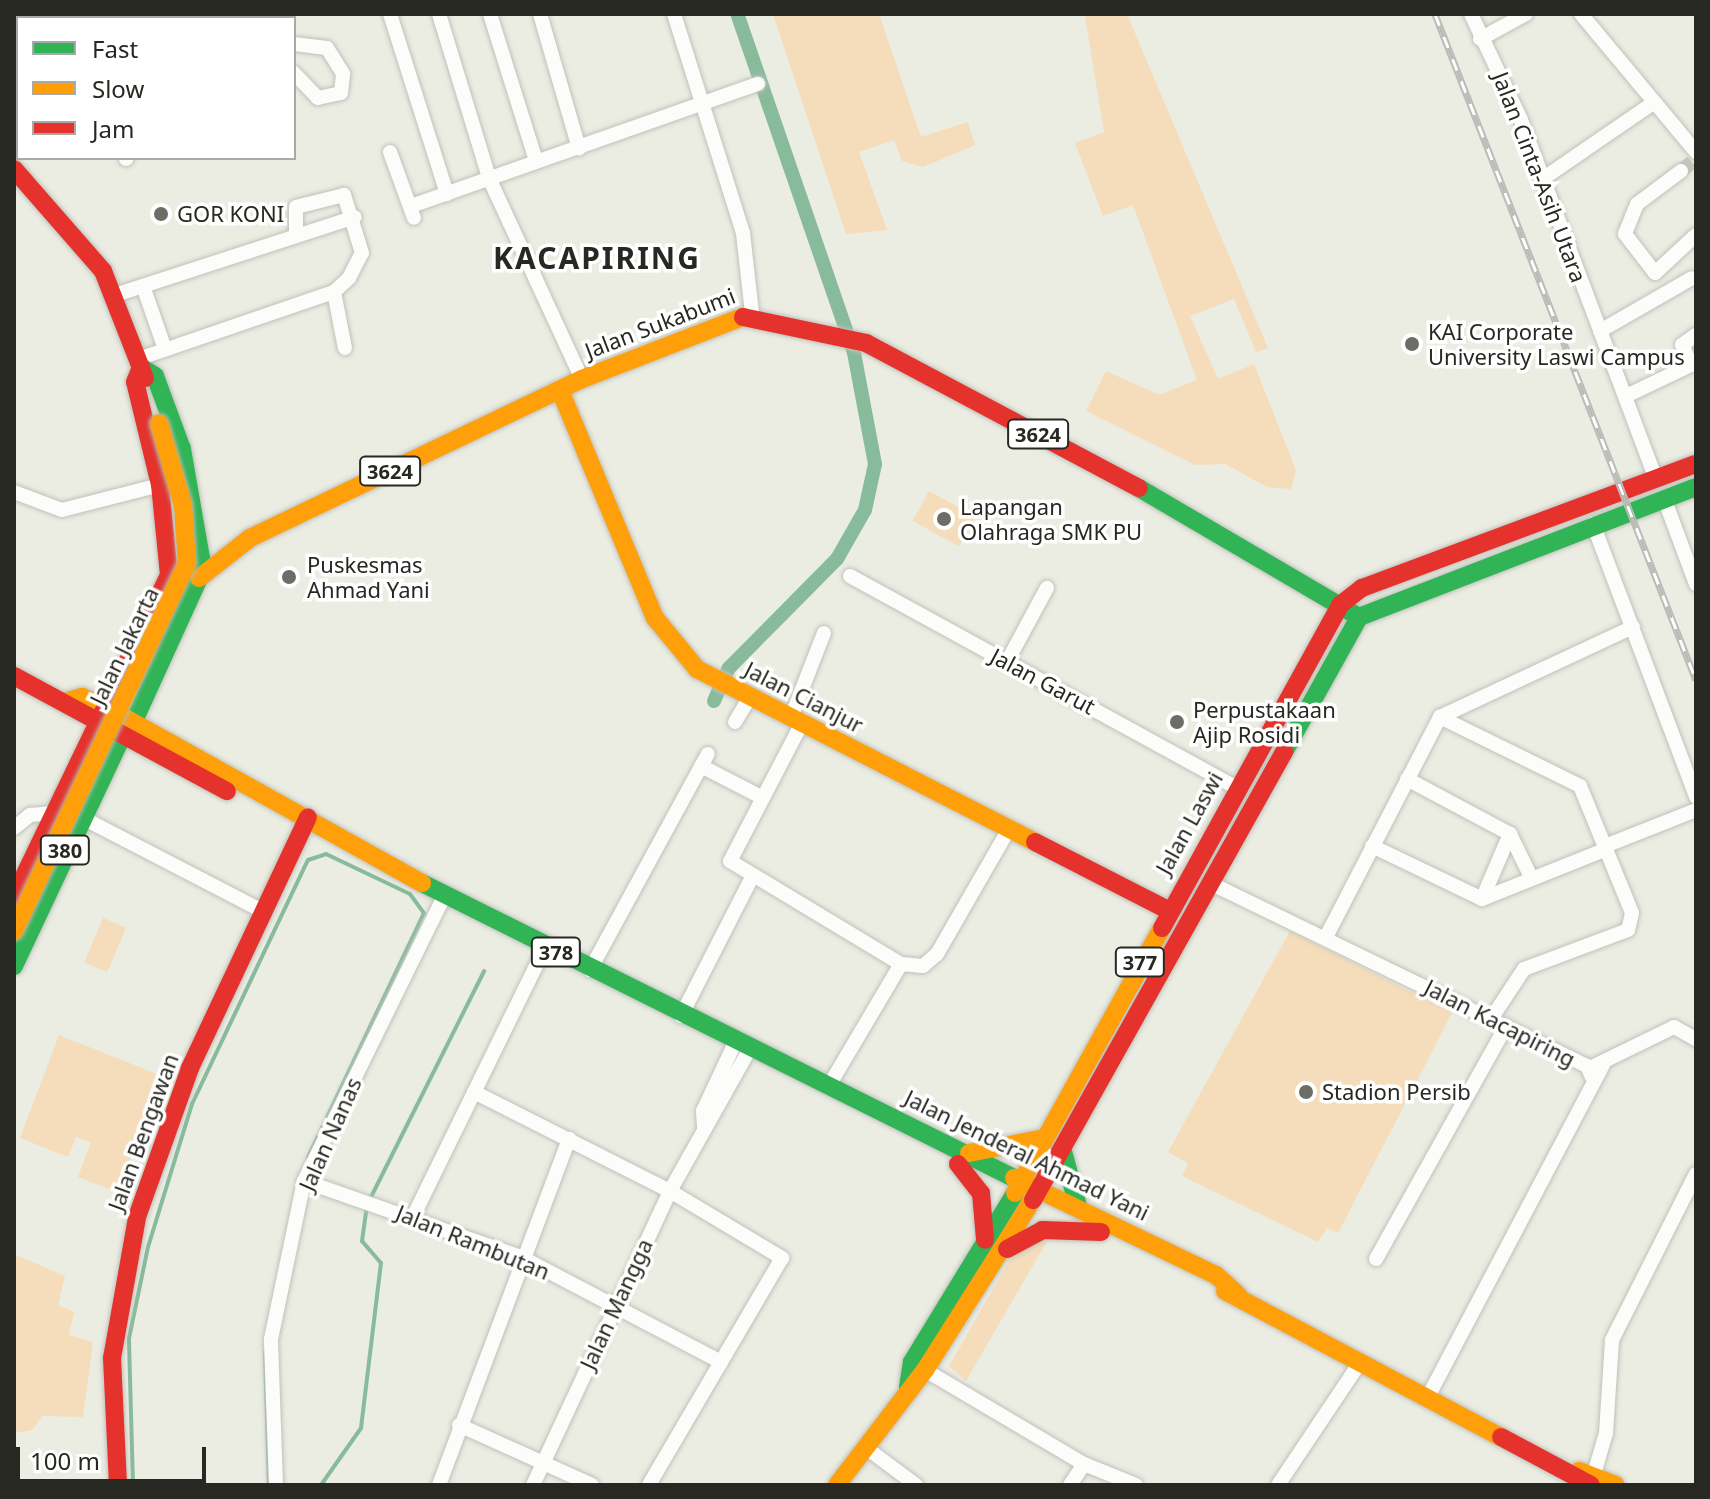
<!DOCTYPE html>
<style>
body{margin:0}
#map{position:relative;width:1710px;height:1499px;overflow:hidden;background:#ebede3;font-family:"Noto Sans",sans-serif}
div>[style]{position:absolute}
[style*='--x']{left:calc(var(--x)*1px);top:calc(var(--y)*1px);width:calc(var(--w)*1px);rotate:calc(var(--a)*1deg)}
.green>*{inset:0;background:#f5dcba;transform-origin:0 0}
.stream>*{height:4px;margin:-2px;padding:0 2px;transform-origin:2px;border-radius:2px;background:#88bb9c}
.canal>*{height:14px;margin:-7px;padding:0 7px;transform-origin:7px;border-radius:7px;background:#88bb9c}
.street-tunnel>*{height:14px;margin-top:-7px;transform-origin:0;background:repeating-linear-gradient(90deg,#c4c6bc 0 14px,transparent 0 21px)}
.roads{filter:drop-shadow(0 0 2px #c0c2ba) drop-shadow(0 0 2px #c0c2ba)}
.street>*{height:14px;margin:-7px;padding:0 7px;transform-origin:7px;border-radius:7px;background:#fcfcfb}
.fast>*{height:18px;margin:-9px;padding:0 9px;transform-origin:9px;border-radius:9px;background:#30b455}
.slow>*{height:18px;margin:-9px;padding:0 9px;transform-origin:9px;border-radius:9px;background:#ff9f0a}
.jam>*{height:18px;margin:-9px;padding:0 9px;transform-origin:9px;border-radius:9px;background:#e5322d}
.rail>*{height:7px;margin-top:-3.5px;transform-origin:0;background:repeating-linear-gradient(90deg,#fff 0 12px,#bbbbb8 0 24px);box-sizing:border-box;border-block:2px solid #bbbbb8}
.bridges{filter:drop-shadow(0 0 2px #b2baab) drop-shadow(0 0 2px #b2baab)}
.slow-bridge>*{height:18px;margin:-9px;padding:0 9px;transform-origin:9px;border-radius:9px;background:#ff9f0a}
.dots>*{width:22px;height:22px;translate:-50% -50%;box-sizing:border-box;border:4px solid #fff;border-radius:50%}
span{translate:-50% -50%;white-space:nowrap;text-align:center;line-height:1.15;-webkit-text-stroke:7px #fff;paint-order:stroke}
.shield-label span{padding:2px 6px;background:#fff;border:2px solid;border-radius:6px;-webkit-text-stroke-width:0}
.shield-label{font-size:20px;color:#272822;font-weight:700}
.street-label{font-size:22px;color:#272822}
.poi-label{font-size:22px;color:#272822}
.left{translate:0 -50%;text-align:left}
.district-label{font-size:30px;color:#272822;font-weight:700;letter-spacing:2px}
.frame{position:absolute;inset:0;border:16px solid #272822;pointer-events:none}
.legend{position:absolute;left:16px;top:16px;width:280px;height:144px;box-sizing:border-box;background:#fff;border:2px solid #a9a9a7;margin:0;padding:10px 14px;list-style:none;font-size:24px;color:#272822}
.legend li{display:flex;align-items:center;gap:16px;height:40px}
.legend b{width:40px;border:2px solid #a9a9a7}
.scale{position:absolute;left:16px;top:1447px;width:190px;height:36px;box-sizing:border-box;border:4px solid #272822;border-top:0;padding-left:10px;font-size:24px;line-height:28px;white-space:nowrap;color:#272822;-webkit-text-stroke:6px #fff;paint-order:stroke}
</style>
<div id="map">
<div class="green">
<i style="clip-path:polygon(773px 14px,879px 14px,921px 137px,968px 122px,975px 145px,923px 167px,902px 161px,894px 140px,859px 152px,887px 230px,846px 234px)"></i>
<i style="clip-path:polygon(1127px 14px,1268px 348px,1256px 352px,1234px 299px,1190px 316px,1218px 379px,1254px 364px,1296px 470px,1291px 489px,1267px 487px,1225px 464px,1195px 465px,1086px 411px,1106px 371px,1159px 395px,1197px 380px,1133px 205px,1103px 216px,1075px 143px,1104px 132px,1085px 16px)"></i>
<i style="left:929px;top:491px;width:53px;height:34px;rotate:29deg"></i>
<i style="left:103px;top:918px;width:25px;height:48px;rotate:23deg"></i>
<i style="clip-path:polygon(1290px 931px,1452px 1013px,1338px 1233px,1327px 1228px,1318px 1242px,1182px 1176px,1188px 1163px,1168px 1152px)"></i>
<i style="clip-path:polygon(59px 1035px,162px 1076px,117px 1192px,78px 1177px,91px 1142px,76px 1137px,68px 1157px,20px 1138px)"></i>
<i style="clip-path:polygon(1050px 1236px,966px 1381px,949px 1366px,1015px 1251px)"></i>
<i style="clip-path:polygon(14px 1254px,65px 1276px,58px 1305px,74px 1312px,69px 1335px,93px 1342px,83px 1417px,42px 1416px,32px 1430px,14px 1433px)"></i>
</div>
<div class="stream">
<i style="--x:370;--y:1199;--w:255;--a:-63.4"></i>
<i style="--x:265;--y:1352;--w:131;--a:88.3"></i>
<i style="--x:133;--y:1485;--w:147;--a:-91.6"></i>
<i style="--x:129;--y:1338;--w:93;--a:-78.2"></i>
<i style="--x:148;--y:1247;--w:150;--a:-72.9"></i>
<i style="--x:192;--y:1104;--w:270;--a:-64.6"></i>
<i style="--x:308;--y:860;--w:19;--a:-18"></i>
<i style="--x:326;--y:854;--w:93;--a:25.5"></i>
<i style="--x:410;--y:894;--w:24;--a:54"></i>
<i style="--x:424;--y:913;--w:270;--a:115.4"></i>
<i style="--x:321;--y:1485;--w:70;--a:-54.9"></i>
<i style="--x:361;--y:1428;--w:166;--a:-83.1"></i>
<i style="--x:381;--y:1263;--w:29;--a:-131"></i>
<i style="--x:362;--y:1241;--w:34;--a:-82"></i>
</div>
<div class="canal">
<i style="--x:714;--y:701;--w:36;--a:-66"></i>
<i style="--x:729;--y:668;--w:153;--a:-45.3"></i>
<i style="--x:837;--y:559;--w:56;--a:-60.3"></i>
<i style="--x:865;--y:510;--w:47;--a:-77.7"></i>
<i style="--x:875;--y:464;--w:113;--a:-100.7"></i>
<i style="--x:854;--y:353;--w:359;--a:-109"></i>
</div>
<div class="street-tunnel">
<i style="--x:1681;--y:171;--w:19;--a:-39"></i>
</div>
<div class="roads">
<div class="street">
<i style="--x:26;--y:14;--w:6;--a:45"></i>
<i style="--x:238;--y:14;--w:6;--a:45"></i>
<i style="--x:390;--y:14;--w:189;--a:72.4"></i>
<i style="--x:439;--y:14;--w:171;--a:73"></i>
<i style="--x:489;--y:178;--w:221;--a:65.2"></i>
<i style="--x:490;--y:14;--w:154;--a:72.6"></i>
<i style="--x:540;--y:14;--w:140;--a:73.8"></i>
<i style="--x:674;--y:14;--w:230;--a:72.5"></i>
<i style="--x:743;--y:233;--w:81;--a:83.6"></i>
<i style="--x:1471;--y:14;--w:117;--a:64.7"></i>
<i style="--x:1521;--y:120;--w:381;--a:69.4"></i>
<i style="--x:1581;--y:14;--w:180;--a:50.2"></i>
<i style="--x:146;--y:18;--w:6;--a:-39"></i>
<i style="--x:1480;--y:39;--w:52;--a:-28.5"></i>
<i style="--x:294;--y:44;--w:33;--a:7"></i>
<i style="--x:327;--y:48;--w:31;--a:58"></i>
<i style="--x:343;--y:74;--w:19;--a:96"></i>
<i style="--x:341;--y:93;--w:24;--a:168"></i>
<i style="--x:318;--y:98;--w:35;--a:-134"></i>
<i style="--x:14;--y:133;--w:6;--a:-45"></i>
<i style="--x:390;--y:152;--w:70;--a:70"></i>
<i style="--x:126;--y:159;--w:1;--a:-45"></i>
<i style="--x:1681;--y:171;--w:55;--a:143.1"></i>
<i style="--x:1637;--y:204;--w:32;--a:112"></i>
<i style="--x:1625;--y:234;--w:49;--a:52.4"></i>
<i style="--x:1655;--y:273;--w:56;--a:-42.8"></i>
<i style="--x:1541;--y:180;--w:136;--a:-34.5"></i>
<i style="--x:411;--y:206;--w:368;--a:-19.4"></i>
<i style="--x:143;--y:286;--w:67;--a:70.8"></i>
<i style="--x:334;--y:292;--w:57;--a:78.9"></i>
<i style="--x:115;--y:295;--w:252;--a:-18"></i>
<i style="--x:1600;--y:331;--w:106;--a:-29.9"></i>
<i style="--x:138;--y:359;--w:207;--a:-18.9"></i>
<i style="--x:334;--y:292;--w:21;--a:-43"></i>
<i style="--x:349;--y:278;--w:28;--a:-63"></i>
<i style="--x:362;--y:253;--w:61;--a:-107.2"></i>
<i style="--x:344;--y:195;--w:49;--a:166"></i>
<i style="--x:296;--y:207;--w:25;--a:90"></i>
<i style="--x:1626;--y:396;--w:72;--a:-25.5"></i>
<i style="--x:1691;--y:365;--w:22;--a:-114"></i>
<i style="--x:1682;--y:345;--w:17;--a:-36"></i>
<i style="--x:14;--y:492;--w:51;--a:20.6"></i>
<i style="--x:62;--y:510;--w:101;--a:-14.3"></i>
<i style="--x:1664;--y:498;--w:92;--a:69.6"></i>
<i style="--x:1593;--y:524;--w:292;--a:69.3"></i>
<i style="--x:850;--y:576;--w:440;--a:28.7"></i>
<i style="--x:1008;--y:660;--w:82;--a:-61.6"></i>
<i style="--x:792;--y:715;--w:88;--a:-68.7"></i>
<i style="--x:1440;--y:717;--w:156;--a:26.2"></i>
<i style="--x:1580;--y:786;--w:137;--a:67.7"></i>
<i style="--x:1632;--y:913;--w:17;--a:103"></i>
<i style="--x:1628;--y:930;--w:111;--a:159.4"></i>
<i style="--x:1524;--y:969;--w:60;--a:123.4"></i>
<i style="--x:803;--y:721;--w:158;--a:117.5"></i>
<i style="--x:730;--y:861;--w:200;--a:31.1"></i>
<i style="--x:901;--y:964;--w:22;--a:5"></i>
<i style="--x:923;--y:966;--w:18;--a:-41"></i>
<i style="--x:937;--y:954;--w:144;--a:-60.1"></i>
<i style="--x:735;--y:722;--w:31;--a:-59"></i>
<i style="--x:701;--y:766;--w:65;--a:27.3"></i>
<i style="--x:1407;--y:779;--w:117;--a:28.1"></i>
<i style="--x:1510;--y:834;--w:48;--a:64"></i>
<i style="--x:81;--y:817;--w:206;--a:27.4"></i>
<i style="--x:14;--y:828;--w:21;--a:-39"></i>
<i style="--x:30;--y:815;--w:21;--a:-5"></i>
<i style="--x:1372;--y:846;--w:122;--a:25.7"></i>
<i style="--x:1482;--y:899;--w:135;--a:-21.8"></i>
<i style="--x:1605;--y:846;--w:98;--a:-21.6"></i>
<i style="--x:1210;--y:883;--w:419;--a:25.9"></i>
<i style="--x:1587;--y:1066;--w:12;--a:66"></i>
<i style="--x:1482;--y:899;--w:71;--a:-66.7"></i>
<i style="--x:1327;--y:935;--w:246;--a:-62.6"></i>
<i style="--x:1440;--y:717;--w:213;--a:-25"></i>
<i style="--x:590;--y:970;--w:246;--a:-61.4"></i>
<i style="--x:681;--y:1016;--w:154;--a:-62.9"></i>
<i style="--x:1594;--y:1066;--w:89;--a:-26"></i>
<i style="--x:1674;--y:1027;--w:25;--a:29"></i>
<i style="--x:830;--y:1084;--w:139;--a:-59.4"></i>
<i style="--x:474;--y:1092;--w:220;--a:26.8"></i>
<i style="--x:670;--y:1191;--w:131;--a:30.9"></i>
<i style="--x:782;--y:1258;--w:263;--a:120.4"></i>
<i style="--x:704;--y:1126;--w:15;--a:-94"></i>
<i style="--x:703;--y:1111;--w:75;--a:-64.8"></i>
<i style="--x:304;--y:1181;--w:230;--a:19.3"></i>
<i style="--x:521;--y:1257;--w:226;--a:27.7"></i>
<i style="--x:413;--y:1217;--w:301;--a:-63.9"></i>
<i style="--x:1376;--y:1259;--w:267;--a:-60.8"></i>
<i style="--x:925;--y:1370;--w:185;--a:30.6"></i>
<i style="--x:1084;--y:1464;--w:56;--a:22"></i>
<i style="--x:1429;--y:1395;--w:373;--a:-62.2"></i>
<i style="--x:459;--y:1425;--w:146;--a:24.3"></i>
<i style="--x:865;--y:1447;--w:64;--a:36.7"></i>
<i style="--x:1594;--y:1474;--w:43;--a:-73.7"></i>
<i style="--x:1606;--y:1433;--w:93;--a:-86.3"></i>
<i style="--x:1612;--y:1340;--w:186;--a:-63.2"></i>
<i style="--x:276;--y:1485;--w:146;--a:-92"></i>
<i style="--x:271;--y:1339;--w:161;--a:-78.2"></i>
<i style="--x:304;--y:1181;--w:319;--a:-63.8"></i>
<i style="--x:439;--y:1485;--w:370;--a:-69.4"></i>
<i style="--x:533;--y:1485;--w:324;--a:-65"></i>
<i style="--x:670;--y:1191;--w:162;--a:-60.7"></i>
<i style="--x:1070;--y:1485;--w:25;--a:-56"></i>
<i style="--x:1278;--y:1485;--w:149;--a:-56.2"></i>
</div>
<div class="fast">
<i style="--x:1139;--y:488;--w:255;--a:30.4"></i>
<i style="--x:133;--y:723;--w:159;--a:-65.5"></i>
<i style="--x:199;--y:578;--w:20;--a:-84"></i>
<i style="--x:201;--y:558;--w:111;--a:-99.9"></i>
<i style="--x:182;--y:449;--w:78;--a:-110.3"></i>
<i style="--x:155;--y:376;--w:17;--a:-147"></i>
<i style="--x:1284;--y:752;--w:154;--a:-60.9"></i>
<i style="--x:1359;--y:617;--w:361;--a:-21.1"></i>
<i style="--x:422;--y:883;--w:661;--a:26.49"></i>
<i style="--x:14;--y:966;--w:253;--a:-64.8"></i>
<i style="--x:1062;--y:1148;--w:60;--a:74.6"></i>
<i style="--x:908;--y:1387;--w:25;--a:-81"></i>
<i style="--x:912;--y:1362;--w:198;--a:-58.6"></i>
</div>
<div class="slow">
<i style="--x:560;--y:390;--w:247;--a:67.4"></i>
<i style="--x:655;--y:618;--w:66;--a:50.5"></i>
<i style="--x:697;--y:669;--w:380;--a:27.1"></i>
<i style="--x:199;--y:578;--w:65;--a:-38.1"></i>
<i style="--x:250;--y:538;--w:368;--a:-25.6"></i>
<i style="--x:582;--y:379;--w:173;--a:-21.1"></i>
<i style="--x:68;--y:701;--w:15;--a:-16"></i>
<i style="--x:82;--y:697;--w:24;--a:22"></i>
<i style="--x:104;--y:706;--w:364;--a:29.1"></i>
<i style="--x:969;--y:1153;--w:77;--a:-11.2"></i>
<i style="--x:1014;--y:1178;--w:224;--a:25.7"></i>
<i style="--x:1216;--y:1275;--w:30;--a:42"></i>
<i style="--x:1015;--y:1193;--w:303;--a:-61"></i>
<i style="--x:1225;--y:1291;--w:312;--a:27.9"></i>
<i style="--x:1579;--y:1471;--w:39;--a:21"></i>
<i style="--x:837;--y:1485;--w:145;--a:-52.6"></i>
<i style="--x:925;--y:1370;--w:200;--a:-57.7"></i>
</div>
<div class="jam">
<i style="--x:14;--y:169;--w:135;--a:48.9"></i>
<i style="--x:103;--y:271;--w:115;--a:68.6"></i>
<i style="--x:743;--y:317;--w:126;--a:11.9"></i>
<i style="--x:866;--y:343;--w:309;--a:28"></i>
<i style="--x:14;--y:676;--w:242;--a:28.4"></i>
<i style="--x:1035;--y:842;--w:149;--a:27.1"></i>
<i style="--x:14;--y:897;--w:357;--a:-64.3"></i>
<i style="--x:169;--y:575;--w:90;--a:-95.7"></i>
<i style="--x:160;--y:485;--w:106;--a:-103.6"></i>
<i style="--x:135;--y:382;--w:16;--a:-68"></i>
<i style="--x:1162;--y:928;--w:369;--a:-61.1"></i>
<i style="--x:1340;--y:605;--w:28;--a:-38"></i>
<i style="--x:1362;--y:588;--w:356;--a:-20.4"></i>
<i style="--x:958;--y:1164;--w:37;--a:52"></i>
<i style="--x:981;--y:1193;--w:47;--a:85.1"></i>
<i style="--x:1033;--y:1200;--w:514;--a:-60.74"></i>
<i style="--x:1007;--y:1249;--w:40;--a:-28"></i>
<i style="--x:1042;--y:1230;--w:59;--a:1.9"></i>
<i style="--x:1501;--y:1437;--w:102;--a:28.1"></i>
<i style="--x:118;--y:1485;--w:127;--a:-92.7"></i>
<i style="--x:112;--y:1358;--w:143;--a:-79.9"></i>
<i style="--x:137;--y:1217;--w:158;--a:-70.4"></i>
<i style="--x:190;--y:1068;--w:277;--a:-64.8"></i>
</div>
</div>
<div class="rail">
<i style="--x:1435;--y:14;--w:715;--a:68.6"></i>
</div>
<div class="bridges">
<div class="slow-bridge">
<i style="--x:14;--y:931;--w:407;--a:-64.8"></i>
<i style="--x:187;--y:563;--w:58;--a:-93.9"></i>
<i style="--x:183;--y:505;--w:85;--a:-106.3"></i>
</div>
</div>
<div class="dots">
<i style="left:161px;top:214px;background:#6c6d66"></i>
<i style="left:1412px;top:344px;background:#6c6d66"></i>
<i style="left:944px;top:519px;background:#6c6d66"></i>
<i style="left:289px;top:577px;background:#6c6d66"></i>
<i style="left:1177px;top:722px;background:#6c6d66"></i>
<i style="left:1306px;top:1092px;background:#6c6d66"></i>
</div>
<div class="shield-label">
<span style="left:1038px;top:434px">3624</span>
<span style="left:390px;top:471px">3624</span>
<span style="left:65px;top:850px">380</span>
<span style="left:556px;top:952px">378</span>
<span style="left:1140px;top:962px">377</span>
</div>
<div class="street-label">
<span style="left:1540px;top:177px;rotate:69deg">Jalan Cinta-Asih Utara</span>
<span style="left:660px;top:323px;rotate:-21deg">Jalan Sukabumi</span>
<span style="left:124px;top:646px;rotate:-64deg">Jalan Jakarta</span>
<span style="left:1043px;top:681px;rotate:28deg">Jalan Garut</span>
<span style="left:804px;top:697px;rotate:27deg">Jalan Cianjur</span>
<span style="left:1189px;top:823px;rotate:-61deg">Jalan Laswi</span>
<span style="left:1500px;top:1023px;rotate:27deg">Jalan Kacapiring</span>
<span style="left:143px;top:1132px;rotate:-70deg">Jalan Bengawan</span>
<span style="left:330px;top:1134px;rotate:-66deg">Jalan Nanas</span>
<span style="left:1027px;top:1155px;rotate:26deg">Jalan Jenderal Ahmad Yani</span>
<span style="left:473px;top:1242px;rotate:22deg">Jalan Rambutan</span>
<span style="left:616px;top:1304px;rotate:-65deg">Jalan Mangga</span>
</div>
<div class="poi-label">
<span class="left" style="left:177px;top:214px">GOR KONI</span>
<span class="left" style="left:1428px;top:344px">KAI Corporate<br>University Laswi Campus</span>
<span class="left" style="left:960px;top:519px">Lapangan<br>Olahraga SMK PU</span>
<span class="left" style="left:307px;top:577px">Puskesmas<br>Ahmad Yani</span>
<span class="left" style="left:1193px;top:722px">Perpustakaan<br>Ajip Rosidi</span>
<span class="left" style="left:1322px;top:1092px">Stadion Persib</span>
</div>
<div class="district-label">
<span style="left:597px;top:258px">KACAPIRING</span>
</div>
<div class="frame"></div>
<ul class="legend">
<li><b style="height:10px;background:#30b455"></b>Fast</li>
<li><b style="height:10px;background:#ff9f0a"></b>Slow</li>
<li><b style="height:10px;background:#e5322d"></b>Jam</li>
</ul>
<div class="scale">100 m</div>
</div>
